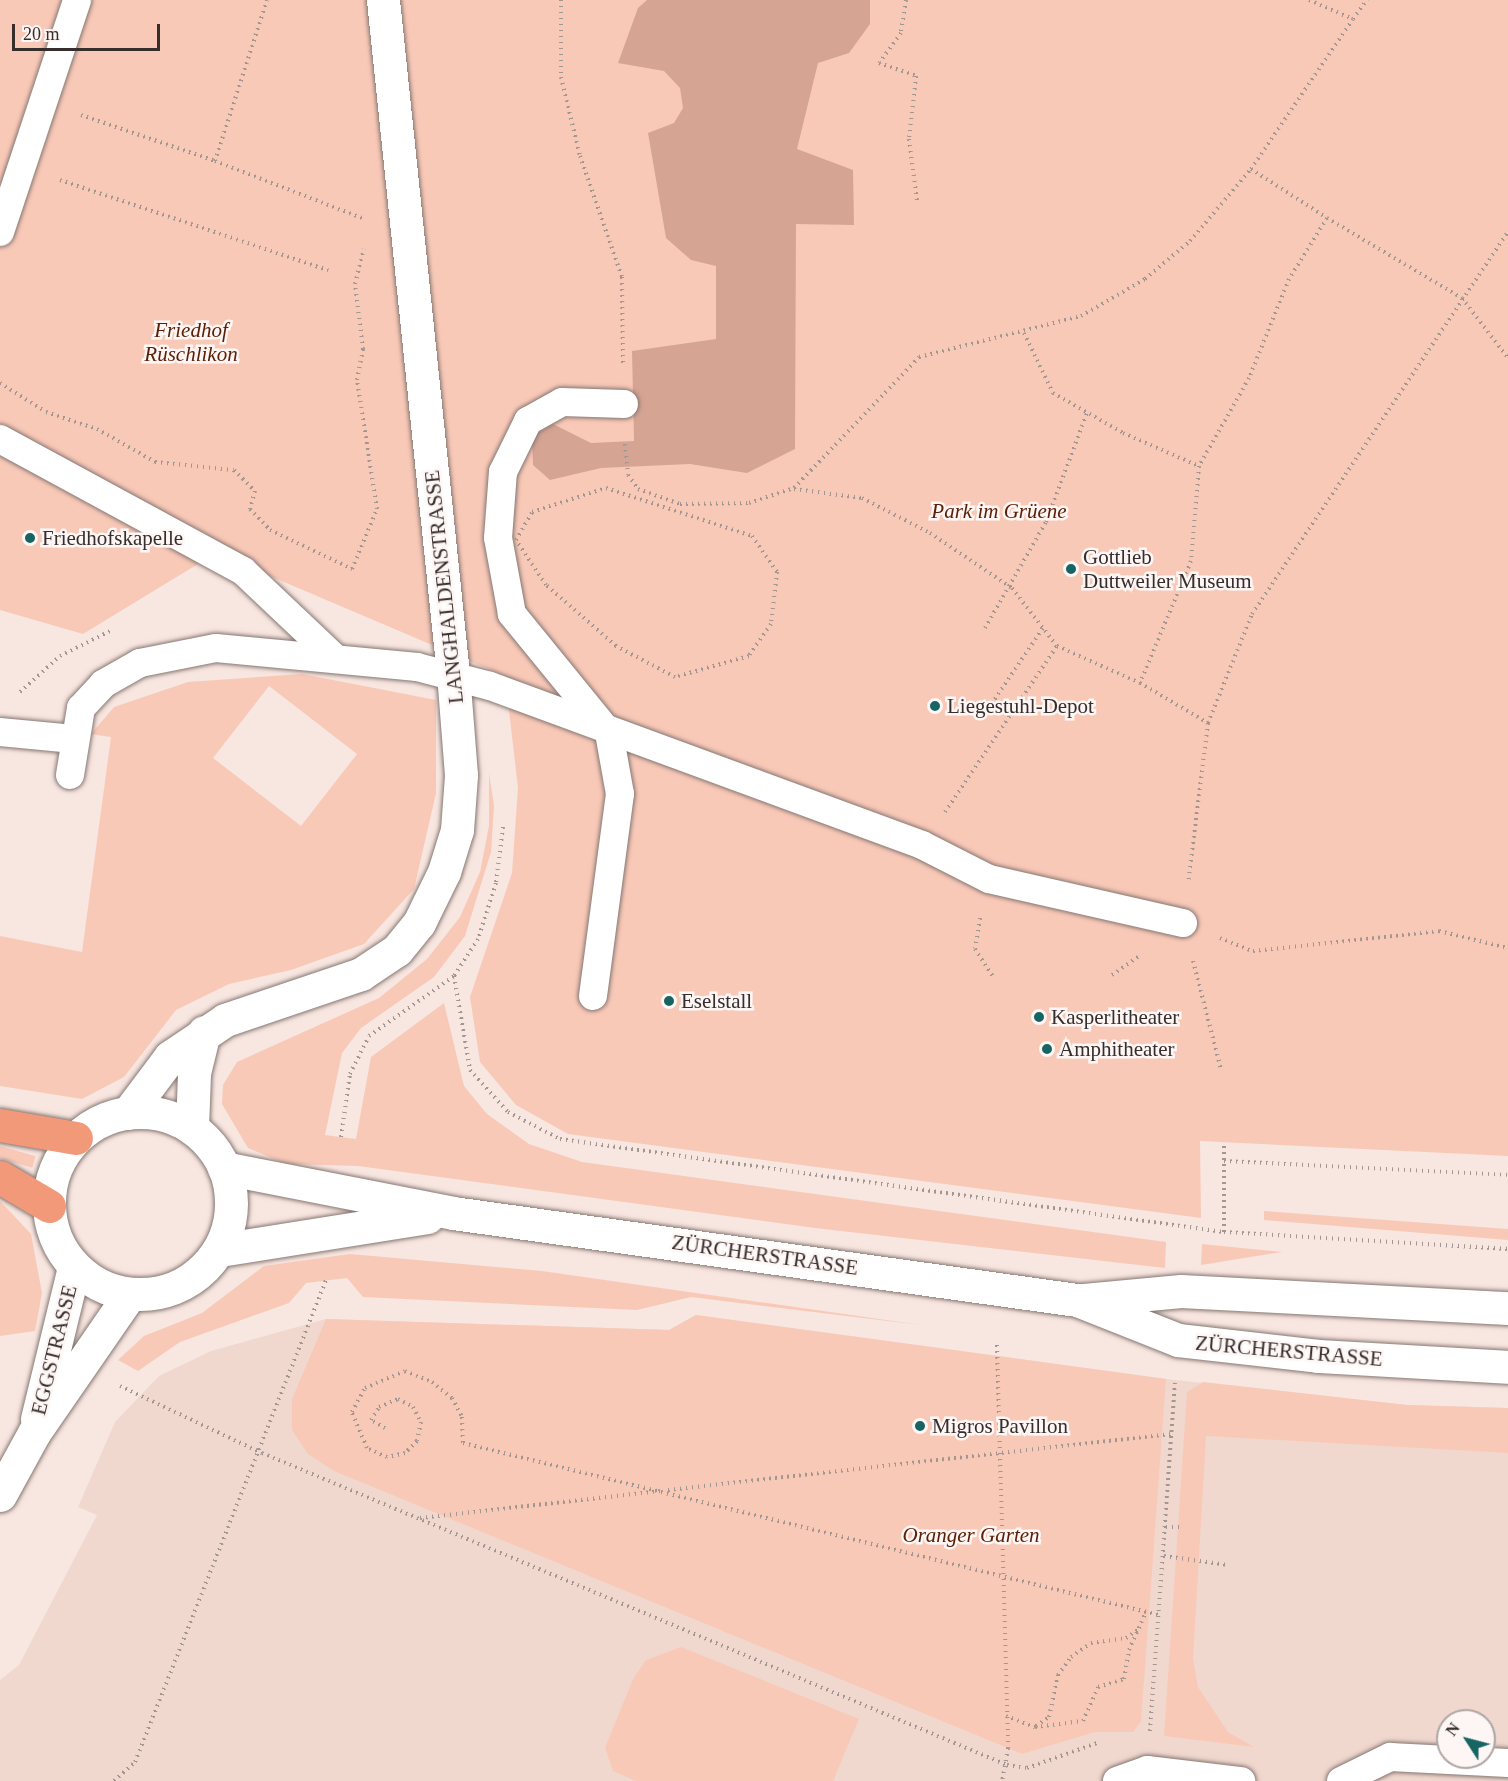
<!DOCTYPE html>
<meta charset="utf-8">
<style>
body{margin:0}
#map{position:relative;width:1508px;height:1781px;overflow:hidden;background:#f8e6e0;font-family:"Times New Roman",serif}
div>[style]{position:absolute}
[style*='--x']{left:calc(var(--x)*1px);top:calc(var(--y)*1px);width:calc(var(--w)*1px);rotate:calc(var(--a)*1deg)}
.built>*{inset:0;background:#f0d8cf}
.green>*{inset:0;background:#f9c9b8;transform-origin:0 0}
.water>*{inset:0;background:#d6a493}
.path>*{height:4px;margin-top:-2px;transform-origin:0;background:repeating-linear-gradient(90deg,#a39691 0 1.5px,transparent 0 6px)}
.roads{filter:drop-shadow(0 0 2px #867772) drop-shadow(0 0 2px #867772)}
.service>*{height:28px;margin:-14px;padding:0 14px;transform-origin:14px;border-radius:14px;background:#fff}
.tertiary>*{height:33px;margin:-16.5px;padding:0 16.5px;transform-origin:16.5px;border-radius:16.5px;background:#fff}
.secondary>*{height:33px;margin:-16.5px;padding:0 16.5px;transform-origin:16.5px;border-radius:16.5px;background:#fff}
.secondary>.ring{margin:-16.5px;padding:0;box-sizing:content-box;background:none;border:33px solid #fff;border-radius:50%}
.motorway>*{height:33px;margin:-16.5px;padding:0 16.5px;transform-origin:16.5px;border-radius:16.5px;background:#f2997a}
.dots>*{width:16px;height:16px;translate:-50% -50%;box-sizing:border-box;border:3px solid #fdf6f4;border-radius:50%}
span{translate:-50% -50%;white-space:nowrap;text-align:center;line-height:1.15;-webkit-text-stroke:5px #fdf6f4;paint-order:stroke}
.park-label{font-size:21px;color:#5d2007;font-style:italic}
.poi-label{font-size:21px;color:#352e2c}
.left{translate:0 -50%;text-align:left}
.street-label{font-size:21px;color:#352e2c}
.north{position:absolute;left:1436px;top:1709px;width:60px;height:60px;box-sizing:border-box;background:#fdf6f4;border:2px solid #ada6a4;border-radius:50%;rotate:306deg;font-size:16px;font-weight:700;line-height:24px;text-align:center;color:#352e2c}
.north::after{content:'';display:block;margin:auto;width:21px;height:27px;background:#176563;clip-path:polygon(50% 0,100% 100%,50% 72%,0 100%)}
.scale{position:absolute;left:12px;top:24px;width:148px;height:27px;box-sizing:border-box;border:3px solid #352e2c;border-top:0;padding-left:8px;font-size:18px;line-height:21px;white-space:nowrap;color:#352e2c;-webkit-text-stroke:4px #fdf6f4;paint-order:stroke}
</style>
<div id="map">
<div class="built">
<i style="clip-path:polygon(evenodd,696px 1315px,1166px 1379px,1407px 1405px,1508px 1408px,1508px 1781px,0 1781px,0 1680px,19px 1665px,97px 1515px,78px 1507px,115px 1422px,159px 1376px,211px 1351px,326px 1319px,669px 1330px,696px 1315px,1448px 1721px,1484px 1721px,1484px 1757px,1448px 1757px,1448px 1721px)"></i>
</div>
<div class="green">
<i style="clip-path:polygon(0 0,1508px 0,1508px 1156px,1200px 1141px,1201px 1218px,568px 1134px,516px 1105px,480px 1062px,470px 997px,512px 873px,518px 788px,505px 676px,216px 553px,83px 634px,0 610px)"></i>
<i style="clip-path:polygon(evenodd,302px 674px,436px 700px,436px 793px,414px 889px,364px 944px,291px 970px,229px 984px,176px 1010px,124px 1077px,82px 1099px,0 1086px,0 936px,82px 952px,111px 737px,91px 734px,114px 707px,188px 682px,302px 674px,269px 686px,357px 754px,301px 826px,213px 758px,269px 686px)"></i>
<i style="clip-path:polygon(489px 773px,494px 806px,491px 852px,465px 936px,434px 977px,361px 1028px,342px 1053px,325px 1135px,356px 1139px,371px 1057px,444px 1003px,464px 1086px,487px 1114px,529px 1144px,582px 1162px,1166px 1242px,1165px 1268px,815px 1228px,358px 1166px,286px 1164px,248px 1148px,222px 1104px,223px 1085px,237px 1062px,379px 998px,427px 959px,460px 917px,480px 872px,489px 826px)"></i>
<i style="left:0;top:1146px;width:37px;height:12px;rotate:16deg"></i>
<i style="clip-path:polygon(0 1201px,31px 1234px,42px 1293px,35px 1331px,0 1336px)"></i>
<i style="clip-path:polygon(1264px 1211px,1508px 1229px,1508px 1240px,1264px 1220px)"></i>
<i style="clip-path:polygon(1202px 1244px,1282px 1252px,1201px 1265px)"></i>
<i style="clip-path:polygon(350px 1254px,542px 1271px,921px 1325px,691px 1297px,637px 1310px,363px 1297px,347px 1278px,306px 1283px,289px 1303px,180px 1342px,138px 1371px,118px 1360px,144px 1336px,202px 1313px,264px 1266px)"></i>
<i style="clip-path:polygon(696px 1315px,1166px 1379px,1141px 1722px,1133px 1732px,1095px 1732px,1022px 1754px,334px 1471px,308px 1454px,292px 1430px,292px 1399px,326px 1319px,669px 1330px)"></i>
<i style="clip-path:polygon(1203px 1382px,1407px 1405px,1508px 1408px,1508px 1453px,1206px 1436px,1193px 1659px,1198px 1687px,1228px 1732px,1254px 1747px,1164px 1736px,1187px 1392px)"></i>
<i style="clip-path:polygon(681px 1647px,859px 1719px,833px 1781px,636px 1781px,613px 1771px,605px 1748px,633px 1679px,646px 1660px)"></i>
</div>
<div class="water">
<i style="clip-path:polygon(647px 0,870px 0,870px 24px,849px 53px,818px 63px,797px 149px,853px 170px,854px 225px,796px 224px,795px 449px,747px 473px,690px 464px,601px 468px,550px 480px,533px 465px,532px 436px,553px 424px,591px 443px,634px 441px,632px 351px,716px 339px,716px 266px,691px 260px,666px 238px,648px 133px,674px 123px,683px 108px,680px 88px,664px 71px,618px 63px,638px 8px)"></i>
</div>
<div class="path">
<i style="--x:561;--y:0;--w:77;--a:90"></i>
<i style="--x:561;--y:77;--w:81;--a:76.5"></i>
<i style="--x:580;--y:156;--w:128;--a:70.9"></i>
<i style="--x:622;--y:277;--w:88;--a:89.3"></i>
<i style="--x:906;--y:0;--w:33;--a:99"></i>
<i style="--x:901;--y:33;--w:37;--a:126"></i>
<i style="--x:879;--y:63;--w:39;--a:19"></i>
<i style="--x:916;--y:76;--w:63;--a:96.3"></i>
<i style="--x:909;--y:139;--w:63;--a:82.6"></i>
<i style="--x:1309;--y:0;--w:48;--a:23.4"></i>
<i style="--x:1353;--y:19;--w:24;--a:-54"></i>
<i style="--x:81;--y:115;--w:142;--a:18.9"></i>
<i style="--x:215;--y:161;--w:169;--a:-72.1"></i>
<i style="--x:215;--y:161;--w:158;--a:21.2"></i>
<i style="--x:1251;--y:169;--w:181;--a:-55.8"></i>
<i style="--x:60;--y:180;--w:283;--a:18.6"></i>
<i style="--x:1327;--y:218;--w:157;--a:30.7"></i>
<i style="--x:1462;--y:298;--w:76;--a:52.5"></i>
<i style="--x:1024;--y:333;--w:67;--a:64.2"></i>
<i style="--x:1053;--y:393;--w:81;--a:29.7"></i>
<i style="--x:1123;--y:433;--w:83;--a:23.5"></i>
<i style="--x:0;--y:383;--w:54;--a:32.2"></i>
<i style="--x:46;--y:412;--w:54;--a:18.4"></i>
<i style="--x:97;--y:429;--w:67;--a:29.6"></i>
<i style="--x:155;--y:462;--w:79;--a:5.8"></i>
<i style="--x:234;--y:470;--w:30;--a:45"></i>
<i style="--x:255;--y:491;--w:19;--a:106"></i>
<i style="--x:250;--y:509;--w:29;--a:46"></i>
<i style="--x:270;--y:530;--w:91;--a:25.4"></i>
<i style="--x:352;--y:569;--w:65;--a:-67.4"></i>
<i style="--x:377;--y:509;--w:131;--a:-98.8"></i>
<i style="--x:357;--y:380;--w:32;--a:-79"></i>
<i style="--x:363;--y:349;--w:65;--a:-97"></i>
<i style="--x:355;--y:284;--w:36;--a:-76"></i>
<i style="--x:625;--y:444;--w:31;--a:84"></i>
<i style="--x:628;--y:475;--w:17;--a:54"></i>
<i style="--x:638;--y:489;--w:45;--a:19.7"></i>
<i style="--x:680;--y:504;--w:69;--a:-0.8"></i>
<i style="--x:749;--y:503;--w:47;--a:-18.4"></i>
<i style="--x:794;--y:488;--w:181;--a:-46.3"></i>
<i style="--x:919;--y:357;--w:167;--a:-14.2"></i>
<i style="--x:1081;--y:316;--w:74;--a:-30"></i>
<i style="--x:1145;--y:279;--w:59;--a:-40.2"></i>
<i style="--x:1190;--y:241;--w:94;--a:-49.7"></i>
<i style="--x:1251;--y:169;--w:90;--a:32.8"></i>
<i style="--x:1327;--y:218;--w:72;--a:121.9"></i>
<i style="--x:1289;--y:279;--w:107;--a:112"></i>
<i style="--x:1249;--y:378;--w:101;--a:119.6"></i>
<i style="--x:1199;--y:466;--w:95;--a:94.8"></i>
<i style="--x:1191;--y:561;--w:132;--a:112.7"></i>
<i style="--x:1140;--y:683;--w:79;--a:30.5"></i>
<i style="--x:1208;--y:723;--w:161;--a:97.1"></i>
<i style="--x:606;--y:488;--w:154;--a:18.2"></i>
<i style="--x:752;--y:536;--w:44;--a:55.2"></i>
<i style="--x:777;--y:572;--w:52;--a:96.6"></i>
<i style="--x:771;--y:624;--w:39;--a:125"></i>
<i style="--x:749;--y:656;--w:77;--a:164.2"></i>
<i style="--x:675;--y:677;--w:67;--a:-152.3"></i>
<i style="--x:616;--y:646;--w:93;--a:-138.9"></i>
<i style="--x:546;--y:585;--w:54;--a:-123.7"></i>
<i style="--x:516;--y:540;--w:32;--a:-60"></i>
<i style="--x:532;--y:512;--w:78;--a:-18"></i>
<i style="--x:794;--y:489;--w:69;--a:7.5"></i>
<i style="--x:862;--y:498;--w:76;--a:27.2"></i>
<i style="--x:930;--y:533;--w:99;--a:33.9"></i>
<i style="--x:1012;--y:588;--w:73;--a:52.2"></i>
<i style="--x:985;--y:628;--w:122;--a:-60.1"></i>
<i style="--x:1046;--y:522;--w:116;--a:-69.4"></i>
<i style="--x:20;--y:692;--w:54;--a:-42"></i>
<i style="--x:60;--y:656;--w:56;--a:-26.6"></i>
<i style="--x:988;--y:709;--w:98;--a:-55.8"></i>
<i style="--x:1208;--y:723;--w:118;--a:-68"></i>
<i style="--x:1252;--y:614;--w:461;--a:-56.2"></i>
<i style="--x:945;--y:812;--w:200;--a:-56"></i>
<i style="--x:1057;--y:646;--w:91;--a:24"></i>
<i style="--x:503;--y:827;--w:56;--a:97.1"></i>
<i style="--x:496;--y:883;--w:59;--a:107.8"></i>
<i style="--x:478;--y:939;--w:44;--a:123"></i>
<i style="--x:454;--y:976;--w:95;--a:80.3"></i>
<i style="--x:470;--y:1070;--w:57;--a:47.9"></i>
<i style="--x:508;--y:1112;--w:59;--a:27.4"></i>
<i style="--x:560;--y:1139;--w:670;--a:7.97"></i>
<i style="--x:1224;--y:1232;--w:285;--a:3.4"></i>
<i style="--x:980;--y:918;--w:31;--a:99"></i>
<i style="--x:975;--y:949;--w:35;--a:57"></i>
<i style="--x:1220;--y:938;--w:35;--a:22"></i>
<i style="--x:1253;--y:951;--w:187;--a:-6.1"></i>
<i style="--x:1439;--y:931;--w:71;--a:13.8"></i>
<i style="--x:1193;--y:961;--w:112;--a:75.5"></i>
<i style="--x:1112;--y:975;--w:33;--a:-35"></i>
<i style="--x:341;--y:1137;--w:64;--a:-81.9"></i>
<i style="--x:350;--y:1074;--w:42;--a:-63.4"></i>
<i style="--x:369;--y:1036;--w:104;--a:-35.2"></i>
<i style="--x:1224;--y:1146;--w:86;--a:90"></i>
<i style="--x:1224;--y:1161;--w:284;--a:2.8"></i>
<i style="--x:997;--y:1345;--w:403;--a:88.4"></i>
<i style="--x:1008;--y:1748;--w:34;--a:100"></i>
<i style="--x:120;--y:1386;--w:157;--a:25.3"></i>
<i style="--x:262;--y:1453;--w:808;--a:22.72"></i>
<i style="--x:1007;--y:1765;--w:20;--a:9"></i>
<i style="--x:1027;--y:1768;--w:77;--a:-19.6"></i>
<i style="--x:385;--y:1428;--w:16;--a:-150"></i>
<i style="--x:371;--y:1420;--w:15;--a:-58"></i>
<i style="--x:379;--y:1407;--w:21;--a:-23"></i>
<i style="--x:398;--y:1399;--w:17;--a:28"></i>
<i style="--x:413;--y:1407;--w:17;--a:62"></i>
<i style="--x:421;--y:1422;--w:19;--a:102"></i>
<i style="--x:417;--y:1441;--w:17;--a:135"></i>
<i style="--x:405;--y:1453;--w:18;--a:167"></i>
<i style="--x:387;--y:1457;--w:22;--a:-156"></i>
<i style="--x:367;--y:1448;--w:39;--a:-113"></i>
<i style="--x:352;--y:1412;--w:27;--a:-62"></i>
<i style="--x:365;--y:1388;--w:43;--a:-23"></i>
<i style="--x:405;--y:1371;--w:29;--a:22"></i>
<i style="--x:432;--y:1382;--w:26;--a:39"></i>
<i style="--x:452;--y:1398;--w:21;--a:62"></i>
<i style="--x:462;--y:1417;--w:26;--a:88"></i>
<i style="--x:463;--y:1443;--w:717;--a:13.88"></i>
<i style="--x:668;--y:1490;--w:506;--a:-6.35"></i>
<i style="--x:420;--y:1518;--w:242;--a:-6.4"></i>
<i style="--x:1166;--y:1527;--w:18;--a:0"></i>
<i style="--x:1164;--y:1556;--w:65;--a:8"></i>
<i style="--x:1006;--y:1716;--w:31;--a:21"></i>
<i style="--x:1035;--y:1727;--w:48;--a:-7.1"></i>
<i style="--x:1083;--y:1721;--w:37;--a:-66"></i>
<i style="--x:1098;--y:1687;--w:27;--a:-17"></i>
<i style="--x:1124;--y:1679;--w:29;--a:-80"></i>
<i style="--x:1129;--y:1650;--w:42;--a:-65.9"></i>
<i style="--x:1036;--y:1726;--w:16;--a:-35"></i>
<i style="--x:1049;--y:1717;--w:43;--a:-77.9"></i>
<i style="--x:1058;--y:1675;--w:22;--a:-54"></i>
<i style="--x:1071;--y:1657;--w:24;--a:-35"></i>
<i style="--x:1091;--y:1643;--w:35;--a:-8"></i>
<i style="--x:1126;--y:1638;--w:18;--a:-34"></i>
<i style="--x:1150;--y:1731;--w:349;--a:-85.9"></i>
<i style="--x:114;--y:1781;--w:28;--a:-42"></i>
<i style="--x:135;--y:1762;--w:518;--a:-68.38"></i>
</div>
<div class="roads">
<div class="service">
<i style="--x:0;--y:232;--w:244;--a:-71.6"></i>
<i style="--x:0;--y:439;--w:277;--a:28.5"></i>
<i style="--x:243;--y:571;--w:127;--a:43.4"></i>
<i style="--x:0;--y:732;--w:74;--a:5.4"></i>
<i style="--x:70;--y:775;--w:68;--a:-80.7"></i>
<i style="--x:81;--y:708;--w:33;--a:-47"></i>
<i style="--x:103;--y:684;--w:43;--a:-29.6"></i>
<i style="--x:140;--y:663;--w:77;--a:-11.2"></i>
<i style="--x:216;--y:648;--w:202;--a:5.4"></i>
<i style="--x:417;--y:667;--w:75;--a:14.6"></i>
<i style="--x:490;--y:686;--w:460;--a:20.2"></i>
<i style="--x:922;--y:845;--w:75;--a:26.9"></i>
<i style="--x:989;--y:879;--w:199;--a:12.8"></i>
<i style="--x:593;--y:996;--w:204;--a:-82.4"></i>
<i style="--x:620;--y:794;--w:62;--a:-100.2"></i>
<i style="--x:609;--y:733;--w:154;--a:-129.2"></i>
<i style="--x:512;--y:614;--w:77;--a:-100.4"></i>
<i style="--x:498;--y:538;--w:66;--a:-85.7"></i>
<i style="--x:503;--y:472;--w:57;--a:-63.9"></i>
<i style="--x:528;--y:421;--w:39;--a:-29"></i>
<i style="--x:562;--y:402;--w:62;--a:1.8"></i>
<i style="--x:1117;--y:1781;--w:32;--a:-20"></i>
<i style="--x:1147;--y:1770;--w:95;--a:6.7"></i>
<i style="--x:1341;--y:1781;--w:55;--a:-26.1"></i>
<i style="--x:1390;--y:1757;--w:118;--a:2.9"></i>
</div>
<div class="tertiary">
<i style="--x:128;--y:1113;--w:70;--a:-53.1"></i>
<i style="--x:170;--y:1057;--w:66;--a:-33.9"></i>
<i style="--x:225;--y:1020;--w:144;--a:-18.7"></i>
<i style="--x:361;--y:974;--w:43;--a:-33.7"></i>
<i style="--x:397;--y:950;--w:35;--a:-51"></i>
<i style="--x:419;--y:923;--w:57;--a:-63.9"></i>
<i style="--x:444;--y:872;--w:44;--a:-72.8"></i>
<i style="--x:457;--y:830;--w:55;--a:-85.8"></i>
<i style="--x:461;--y:775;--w:101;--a:-94.5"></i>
<i style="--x:453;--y:674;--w:678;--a:-95.93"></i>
<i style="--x:192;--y:1128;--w:55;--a:-87.9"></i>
<i style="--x:194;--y:1073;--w:42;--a:-76.3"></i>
</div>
<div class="secondary">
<i class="ring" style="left:49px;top:1112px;width:149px;height:149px"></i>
<i style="--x:224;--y:1168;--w:233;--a:11.1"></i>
<i style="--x:453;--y:1213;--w:630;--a:7.94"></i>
<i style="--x:1077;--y:1300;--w:109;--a:21.6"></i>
<i style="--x:1178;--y:1340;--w:141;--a:6.5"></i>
<i style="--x:1318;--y:1356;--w:190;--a:3.3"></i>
<i style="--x:219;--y:1250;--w:211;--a:-9"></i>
<i style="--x:1084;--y:1300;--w:97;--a:-5.3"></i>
<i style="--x:1181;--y:1291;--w:327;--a:3"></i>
<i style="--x:37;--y:1419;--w:156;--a:-76.3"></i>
<i style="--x:0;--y:1495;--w:71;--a:-61.3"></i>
<i style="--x:34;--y:1433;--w:169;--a:-55.4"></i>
</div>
<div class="motorway">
<i style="--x:0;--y:1125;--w:77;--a:9.7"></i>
<i style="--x:0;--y:1177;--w:57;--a:30.6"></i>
</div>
</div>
<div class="dots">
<i style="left:30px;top:538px;background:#176563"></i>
<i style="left:1071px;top:569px;background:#176563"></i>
<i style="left:935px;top:706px;background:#176563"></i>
<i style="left:669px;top:1001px;background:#176563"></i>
<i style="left:1039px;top:1017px;background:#176563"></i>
<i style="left:1047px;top:1049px;background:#176563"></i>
<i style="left:920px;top:1426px;background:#176563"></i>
</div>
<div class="park-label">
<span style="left:191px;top:342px">Friedhof<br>Rüschlikon</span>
<span style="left:999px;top:511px">Park im Grüene</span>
<span style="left:971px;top:1535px">Oranger Garten</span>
</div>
<div class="poi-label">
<span class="left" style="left:42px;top:538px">Friedhofskapelle</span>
<span class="left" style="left:1083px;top:569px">Gottlieb<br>Duttweiler Museum</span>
<span class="left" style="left:947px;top:706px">Liegestuhl-Depot</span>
<span class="left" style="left:681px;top:1001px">Eselstall</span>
<span class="left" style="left:1051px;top:1017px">Kasperlitheater</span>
<span class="left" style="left:1059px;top:1049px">Amphitheater</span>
<span class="left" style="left:932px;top:1426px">Migros Pavillon</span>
</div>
<div class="street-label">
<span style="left:444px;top:587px;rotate:-96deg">LANGHALDENSTRASSE</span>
<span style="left:765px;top:1255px;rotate:8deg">ZÜRCHERSTRASSE</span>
<span style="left:54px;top:1350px;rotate:-76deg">EGGSTRASSE</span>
<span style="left:1289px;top:1351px;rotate:5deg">ZÜRCHERSTRASSE</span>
</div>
<div class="north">N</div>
<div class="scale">20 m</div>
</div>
